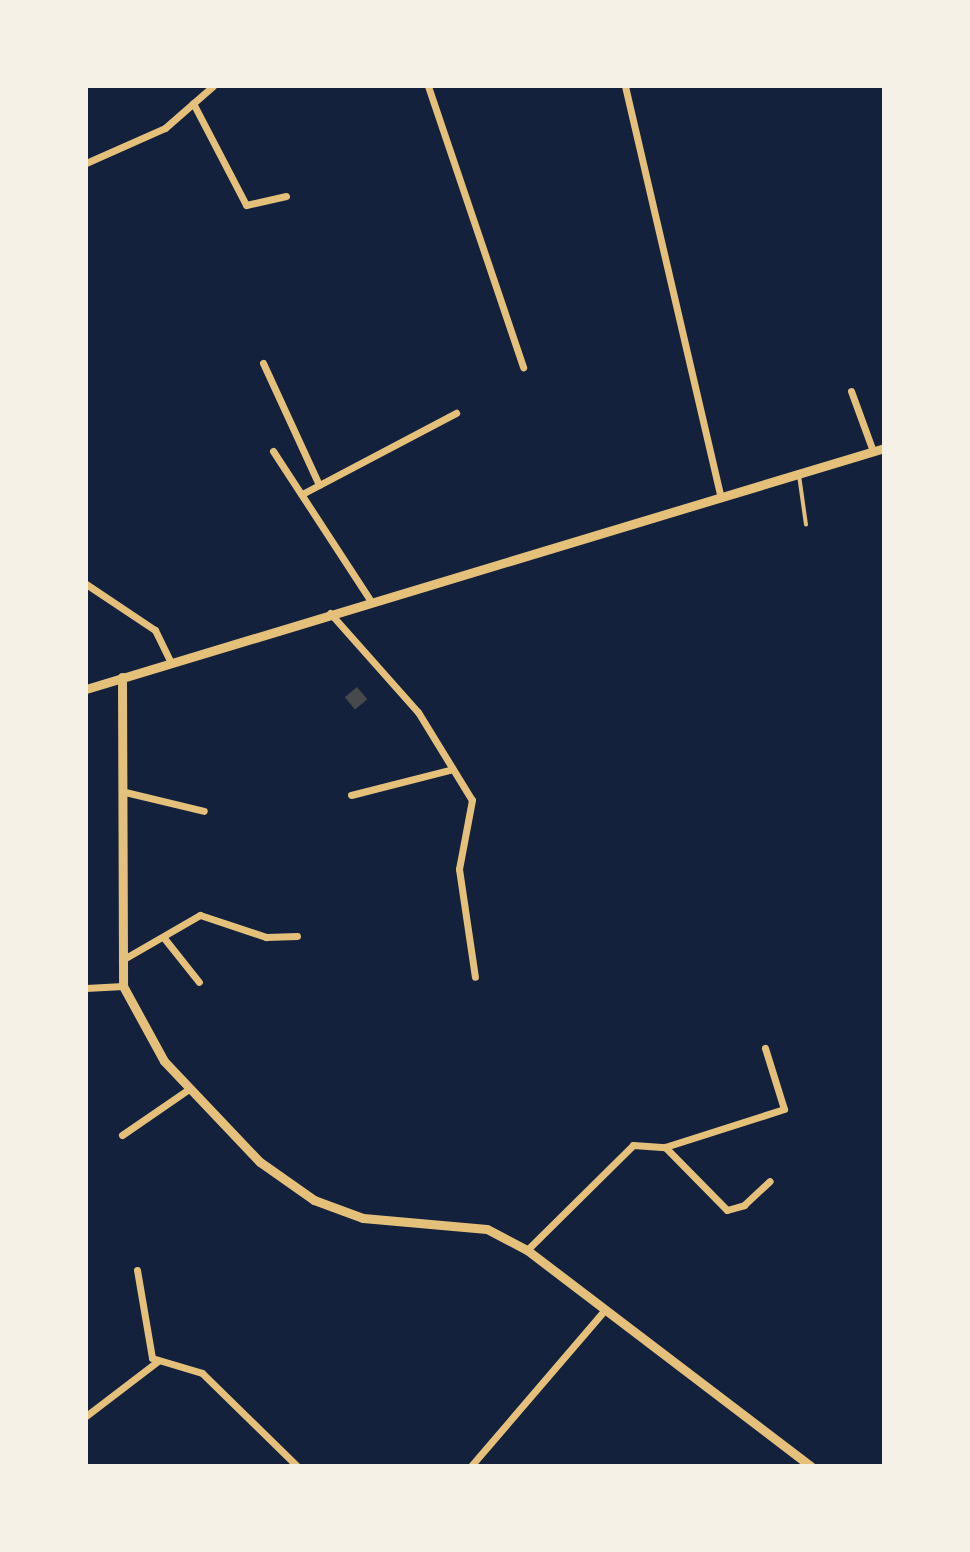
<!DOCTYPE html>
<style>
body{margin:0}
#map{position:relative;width:970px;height:1552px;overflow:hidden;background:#14213d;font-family:"Nunito Sans",sans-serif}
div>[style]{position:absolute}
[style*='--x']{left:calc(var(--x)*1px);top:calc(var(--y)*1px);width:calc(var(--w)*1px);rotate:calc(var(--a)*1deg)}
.building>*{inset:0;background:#48494c;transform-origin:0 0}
.service>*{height:4px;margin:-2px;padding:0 2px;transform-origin:2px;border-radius:2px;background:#e5c07b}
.minor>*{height:7px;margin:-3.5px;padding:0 3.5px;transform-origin:3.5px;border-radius:3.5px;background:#e5c07b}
.tertiary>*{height:9px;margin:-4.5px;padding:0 4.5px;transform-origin:4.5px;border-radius:4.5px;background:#e5c07b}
span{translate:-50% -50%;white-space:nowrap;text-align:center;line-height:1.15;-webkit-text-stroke:7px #f6f1e7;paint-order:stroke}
.frame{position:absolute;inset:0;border:88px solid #f6f1e7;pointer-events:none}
</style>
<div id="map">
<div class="building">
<i style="left:357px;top:687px;width:16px;height:16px;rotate:50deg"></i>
</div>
<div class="service">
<i style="--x:799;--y:475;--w:50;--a:82"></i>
</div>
<div class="minor">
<i style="--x:428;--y:86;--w:297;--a:71.3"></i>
<i style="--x:625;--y:86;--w:420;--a:76.9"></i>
<i style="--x:193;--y:103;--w:115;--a:62.5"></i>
<i style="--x:246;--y:205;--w:41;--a:-12.7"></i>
<i style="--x:86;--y:163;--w:86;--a:-23.9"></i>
<i style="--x:165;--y:128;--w:64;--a:-41.2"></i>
<i style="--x:263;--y:363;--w:134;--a:65.3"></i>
<i style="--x:851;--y:391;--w:64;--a:69.9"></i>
<i style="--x:273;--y:451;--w:178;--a:56.9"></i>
<i style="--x:304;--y:493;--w:172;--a:-27.8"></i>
<i style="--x:86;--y:584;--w:83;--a:33.7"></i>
<i style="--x:155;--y:630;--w:34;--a:64"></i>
<i style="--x:330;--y:613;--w:132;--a:48.4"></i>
<i style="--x:418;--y:712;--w:103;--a:58.5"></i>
<i style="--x:472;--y:800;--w:70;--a:100.7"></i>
<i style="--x:459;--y:869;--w:109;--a:81.6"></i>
<i style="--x:125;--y:792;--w:81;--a:13.5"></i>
<i style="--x:351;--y:795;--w:105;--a:-14.3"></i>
<i style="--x:164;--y:938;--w:56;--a:51.5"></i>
<i style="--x:122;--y:960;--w:90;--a:-30"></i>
<i style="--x:200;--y:915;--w:70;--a:18.4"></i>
<i style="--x:266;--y:937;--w:31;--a:-2"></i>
<i style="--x:86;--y:988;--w:37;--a:-3"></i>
<i style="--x:122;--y:1135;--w:81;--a:-34.5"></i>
<i style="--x:665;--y:1147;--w:125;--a:-17.7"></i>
<i style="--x:784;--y:1109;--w:64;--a:-107.3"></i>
<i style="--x:527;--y:1250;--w:149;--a:-44.7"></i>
<i style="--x:633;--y:1145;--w:32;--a:4"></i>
<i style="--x:665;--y:1147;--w:88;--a:45.5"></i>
<i style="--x:727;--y:1210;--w:18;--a:-16"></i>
<i style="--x:744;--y:1205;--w:35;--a:-43"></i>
<i style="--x:137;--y:1270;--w:89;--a:80.3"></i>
<i style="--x:152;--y:1358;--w:52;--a:16.7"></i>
<i style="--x:202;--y:1373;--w:133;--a:44.4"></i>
<i style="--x:86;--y:1416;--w:91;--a:-37.4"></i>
<i style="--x:471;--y:1466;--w:201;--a:-49.4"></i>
</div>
<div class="tertiary">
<i style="--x:122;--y:677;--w:309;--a:89.8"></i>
<i style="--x:123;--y:986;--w:85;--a:61.3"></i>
<i style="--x:164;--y:1061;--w:139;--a:46.5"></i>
<i style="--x:260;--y:1162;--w:66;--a:35.1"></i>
<i style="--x:314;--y:1200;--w:52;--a:20.2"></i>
<i style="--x:363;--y:1218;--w:124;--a:5.1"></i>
<i style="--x:487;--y:1229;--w:45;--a:27.7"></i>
<i style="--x:527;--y:1250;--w:357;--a:37.3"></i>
<i style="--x:86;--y:689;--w:834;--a:-16.8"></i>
</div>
<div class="frame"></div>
</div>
